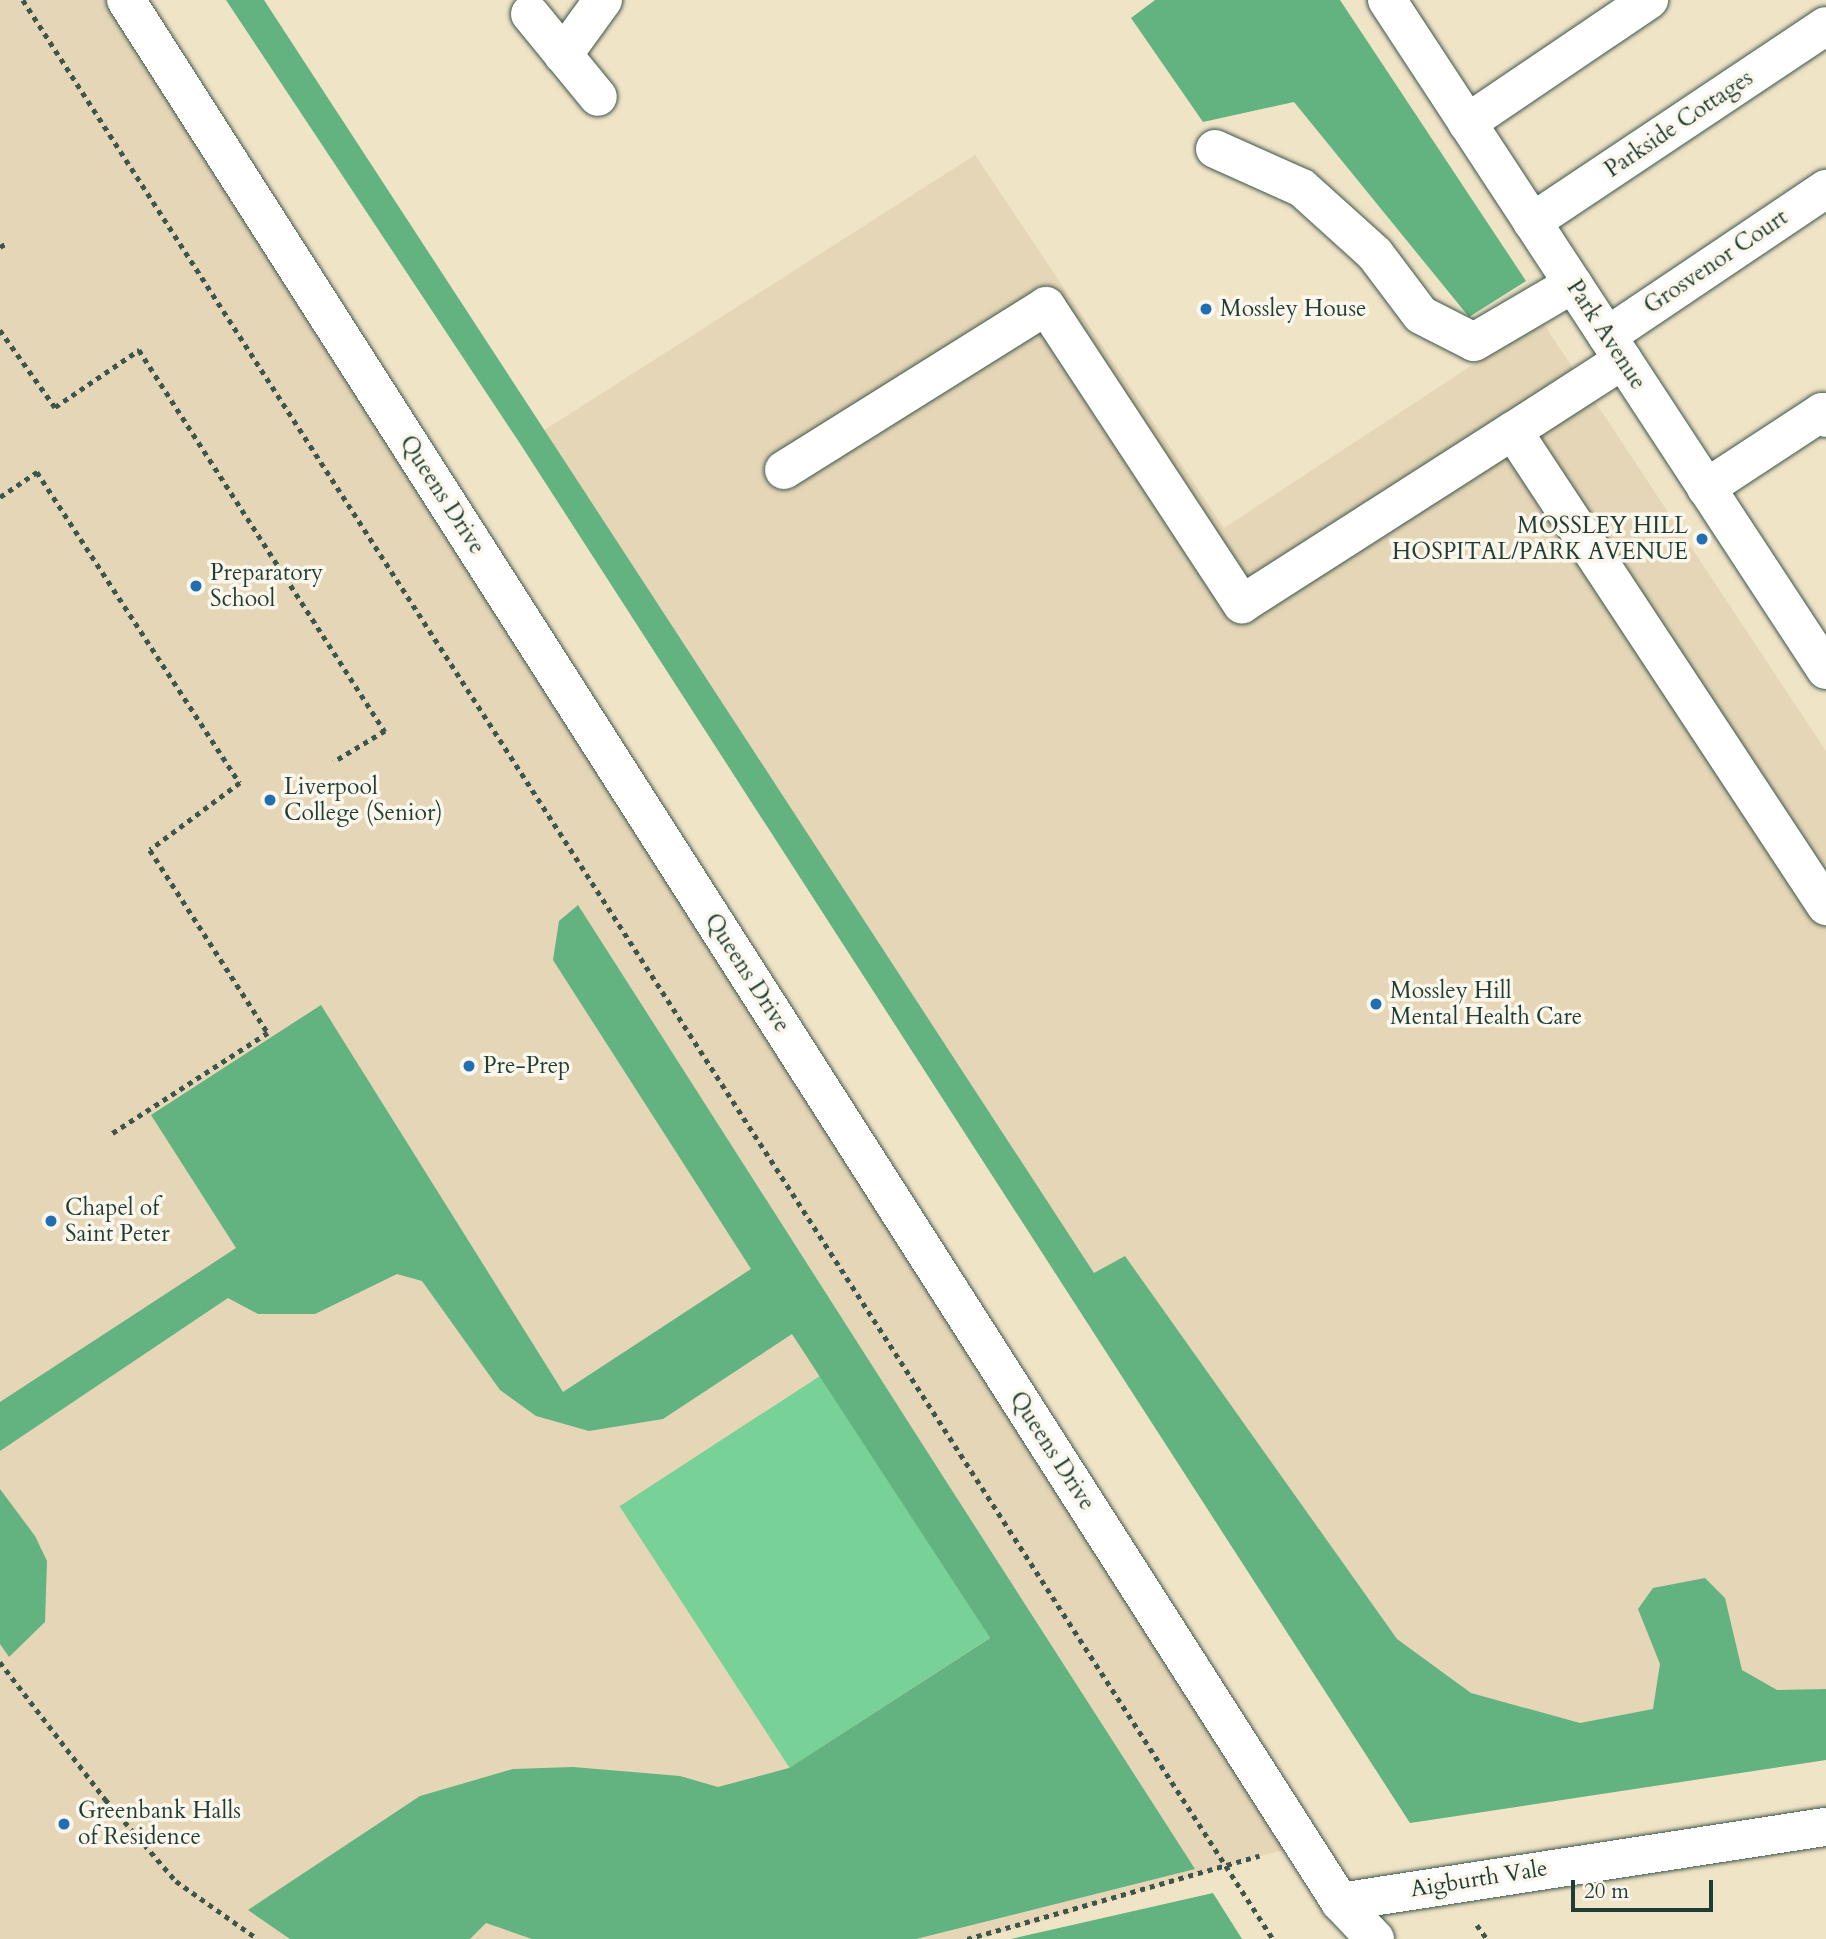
<!DOCTYPE html>
<style>
body{margin:0}
#map{position:relative;width:1826px;height:1939px;overflow:hidden;background:#f0e4c7;font-family:Cardo,serif}
div>[style]{position:absolute}
[style*='--x']{left:calc(var(--x)*1px);top:calc(var(--y)*1px);width:calc(var(--w)*1px);rotate:calc(var(--a)*1deg)}
.built>*{inset:0;background:#e5d6b7}
.green>*{inset:0;background:#78d197;transform-origin:0 0}
.forest>*{inset:0;background:#62b380}
.path>*{height:4.5px;margin-top:-2.25px;transform-origin:0;background:repeating-linear-gradient(90deg,#3e564a 0 5px,transparent 0 10px)}
.roads{filter:drop-shadow(0 0 2px #3e564a) drop-shadow(0 0 2px #3e564a)}
.minor>*{height:38px;margin:-19px;padding:0 19px;transform-origin:19px;border-radius:19px;background:#fff}
.major>*{height:38px;margin:-19px;padding:0 19px;transform-origin:19px;border-radius:19px;background:#fff}
.dots>*{width:19px;height:19px;translate:-50% -50%;box-sizing:border-box;border:4px solid #fbf7ec;border-radius:50%}
span{translate:-50% -50%;white-space:nowrap;text-align:center;line-height:1.15;-webkit-text-stroke:7px #fbf7ec;paint-order:stroke}
.street-label{font-size:23px;color:#1f3d34}
.poi-label{font-size:23px;color:#1f3d34}
.left{translate:0 -50%;text-align:left}
.right{translate:-100% -50%;text-align:right}
.scale{position:absolute;left:1571px;top:1880px;width:142px;height:32px;box-sizing:border-box;border:4px solid #1f3d34;border-top:0;padding-left:9px;font-size:21px;line-height:24px;white-space:nowrap;color:#1f3d34;-webkit-text-stroke:5px #fbf7ec;paint-order:stroke}
</style>
<div id="map">
<div class="built">
<i style="clip-path:polygon(0 0,126px 0,1303px 1844px,979px 1939px,0 1939px)"></i>
<i style="clip-path:polygon(975px 155px,1224px 528px,1541px 320px,1826px 751px,1826px 1760px,1410px 1823px,521px 445px)"></i>
</div>
<div class="green">
<i style="left:820px;top:1376px;width:312px;height:239px;rotate:57deg"></i>
</div>
<div class="forest">
<i style="clip-path:polygon(226px 0,264px 0,1094px 1273px,1125px 1256px,1397px 1639px,1471px 1693px,1580px 1723px,1653px 1709px,1660px 1664px,1638px 1609px,1653px 1588px,1705px 1578px,1725px 1598px,1742px 1670px,1777px 1690px,1826px 1689px,1826px 1760px,1410px 1823px,521px 445px)"></i>
<i style="clip-path:polygon(1155px 0,1340px 0,1526px 281px,1469px 317px,1294px 102px,1203px 122px,1131px 18px)"></i>
<i style="clip-path:polygon(578px 905px,944px 1478px,1195px 1869px,916px 1939px,532px 1939px,486px 1923px,470px 1939px,290px 1939px,248px 1910px,420px 1796px,513px 1769px,573px 1767px,680px 1776px,718px 1787px,789px 1768px,990px 1638px,792px 1334px,663px 1419px,589px 1431px,536px 1416px,500px 1390px,422px 1281px,397px 1274px,315px 1314px,258px 1314px,228px 1298px,0 1451px,0 1402px,236px 1248px,151px 1115px,321px 1005px,563px 1392px,751px 1269px,553px 960px,559px 921px)"></i>
<i style="clip-path:polygon(0 1489px,35px 1536px,47px 1561px,45px 1622px,9px 1657px,0 1644px)"></i>
<i style="clip-path:polygon(1213px 1893px,1242px 1939px,1011px 1939px)"></i>
</div>
<div class="path">
<i style="--x:23;--y:0;--w:2307;--a:57.19"></i>
<i style="--x:0;--y:247;--w:6;--a:-31"></i>
<i style="--x:0;--y:330;--w:95;--a:54.5"></i>
<i style="--x:55;--y:407;--w:102;--a:-34.2"></i>
<i style="--x:139;--y:350;--w:454;--a:57.2"></i>
<i style="--x:385;--y:731;--w:60;--a:148.7"></i>
<i style="--x:0;--y:497;--w:45;--a:-34"></i>
<i style="--x:37;--y:472;--w:371;--a:56.9"></i>
<i style="--x:240;--y:783;--w:112;--a:143.3"></i>
<i style="--x:150;--y:850;--w:218;--a:57.2"></i>
<i style="--x:268;--y:1033;--w:189;--a:147.1"></i>
<i style="--x:0;--y:1662;--w:173;--a:52.5"></i>
<i style="--x:105;--y:1799;--w:108;--a:49.1"></i>
<i style="--x:176;--y:1881;--w:100;--a:35.3"></i>
<i style="--x:1477;--y:1925;--w:17;--a:54"></i>
<i style="--x:967;--y:1939;--w:304;--a:-15.9"></i>
</div>
<div class="roads">
<div class="minor">
<i style="--x:1387;--y:0;--w:801;--a:56.77"></i>
<i style="--x:530;--y:14;--w:107;--a:50.7"></i>
<i style="--x:563;--y:55;--w:68;--a:-54"></i>
<i style="--x:1467;--y:123;--w:220;--a:-34.1"></i>
<i style="--x:1215;--y:149;--w:95;--a:24.1"></i>
<i style="--x:1302;--y:188;--w:98;--a:42.1"></i>
<i style="--x:1375;--y:254;--w:76;--a:53"></i>
<i style="--x:1421;--y:315;--w:59;--a:27"></i>
<i style="--x:1474;--y:342;--w:115;--a:-30.4"></i>
<i style="--x:1532;--y:222;--w:353;--a:-33.7"></i>
<i style="--x:1607;--y:336;--w:264;--a:-33.9"></i>
<i style="--x:1623;--y:360;--w:131;--a:147.2"></i>
<i style="--x:1513;--y:431;--w:569;--a:56.62"></i>
<i style="--x:784;--y:470;--w:309;--a:-32"></i>
<i style="--x:1046;--y:306;--w:357;--a:56.7"></i>
<i style="--x:1242;--y:604;--w:322;--a:-32.6"></i>
<i style="--x:1706;--y:488;--w:139;--a:-33.2"></i>
<i style="--x:1822;--y:412;--w:7;--a:56"></i>
<i style="--x:1340;--y:1902;--w:51;--a:46.6"></i>
</div>
<div class="major">
<i style="--x:126;--y:0;--w:2256;--a:57.45"></i>
<i style="--x:1340;--y:1902;--w:492;--a:-8.8"></i>
</div>
</div>
<div class="dots">
<i style="left:1206px;top:309px;background:#1f6fb2"></i>
<i style="left:1702px;top:539px;background:#1f6fb2"></i>
<i style="left:196px;top:586px;background:#1f6fb2"></i>
<i style="left:270px;top:800px;background:#1f6fb2"></i>
<i style="left:1376px;top:1004px;background:#1f6fb2"></i>
<i style="left:469px;top:1066px;background:#1f6fb2"></i>
<i style="left:51px;top:1221px;background:#1f6fb2"></i>
<i style="left:64px;top:1824px;background:#1f6fb2"></i>
</div>
<div class="street-label">
<span style="left:1679px;top:124px;rotate:-34deg">Parkside Cottages</span>
<span style="left:1716px;top:262px;rotate:-34deg">Grosvenor Court</span>
<span style="left:1606px;top:335px;rotate:57deg">Park Avenue</span>
<span style="left:442px;top:495px;rotate:57deg">Queens Drive</span>
<span style="left:747px;top:973px;rotate:57deg">Queens Drive</span>
<span style="left:1052px;top:1451px;rotate:57deg">Queens Drive</span>
<span style="left:1479px;top:1879px;rotate:-9deg">Aigburth Vale</span>
</div>
<div class="poi-label">
<span class="left" style="left:1220px;top:309px">Mossley House</span>
<span class="right" style="left:1688px;top:539px">MOSSLEY HILL<br>HOSPITAL/PARK AVENUE</span>
<span class="left" style="left:210px;top:586px">Preparatory<br>School</span>
<span class="left" style="left:284px;top:800px">Liverpool<br>College (Senior)</span>
<span class="left" style="left:1390px;top:1004px">Mossley Hill<br>Mental Health Care</span>
<span class="left" style="left:483px;top:1066px">Pre-Prep</span>
<span class="left" style="left:65px;top:1221px">Chapel of<br>Saint Peter</span>
<span class="left" style="left:78px;top:1824px">Greenbank Halls<br>of Residence</span>
</div>
<div class="scale">20 m</div>
</div>
